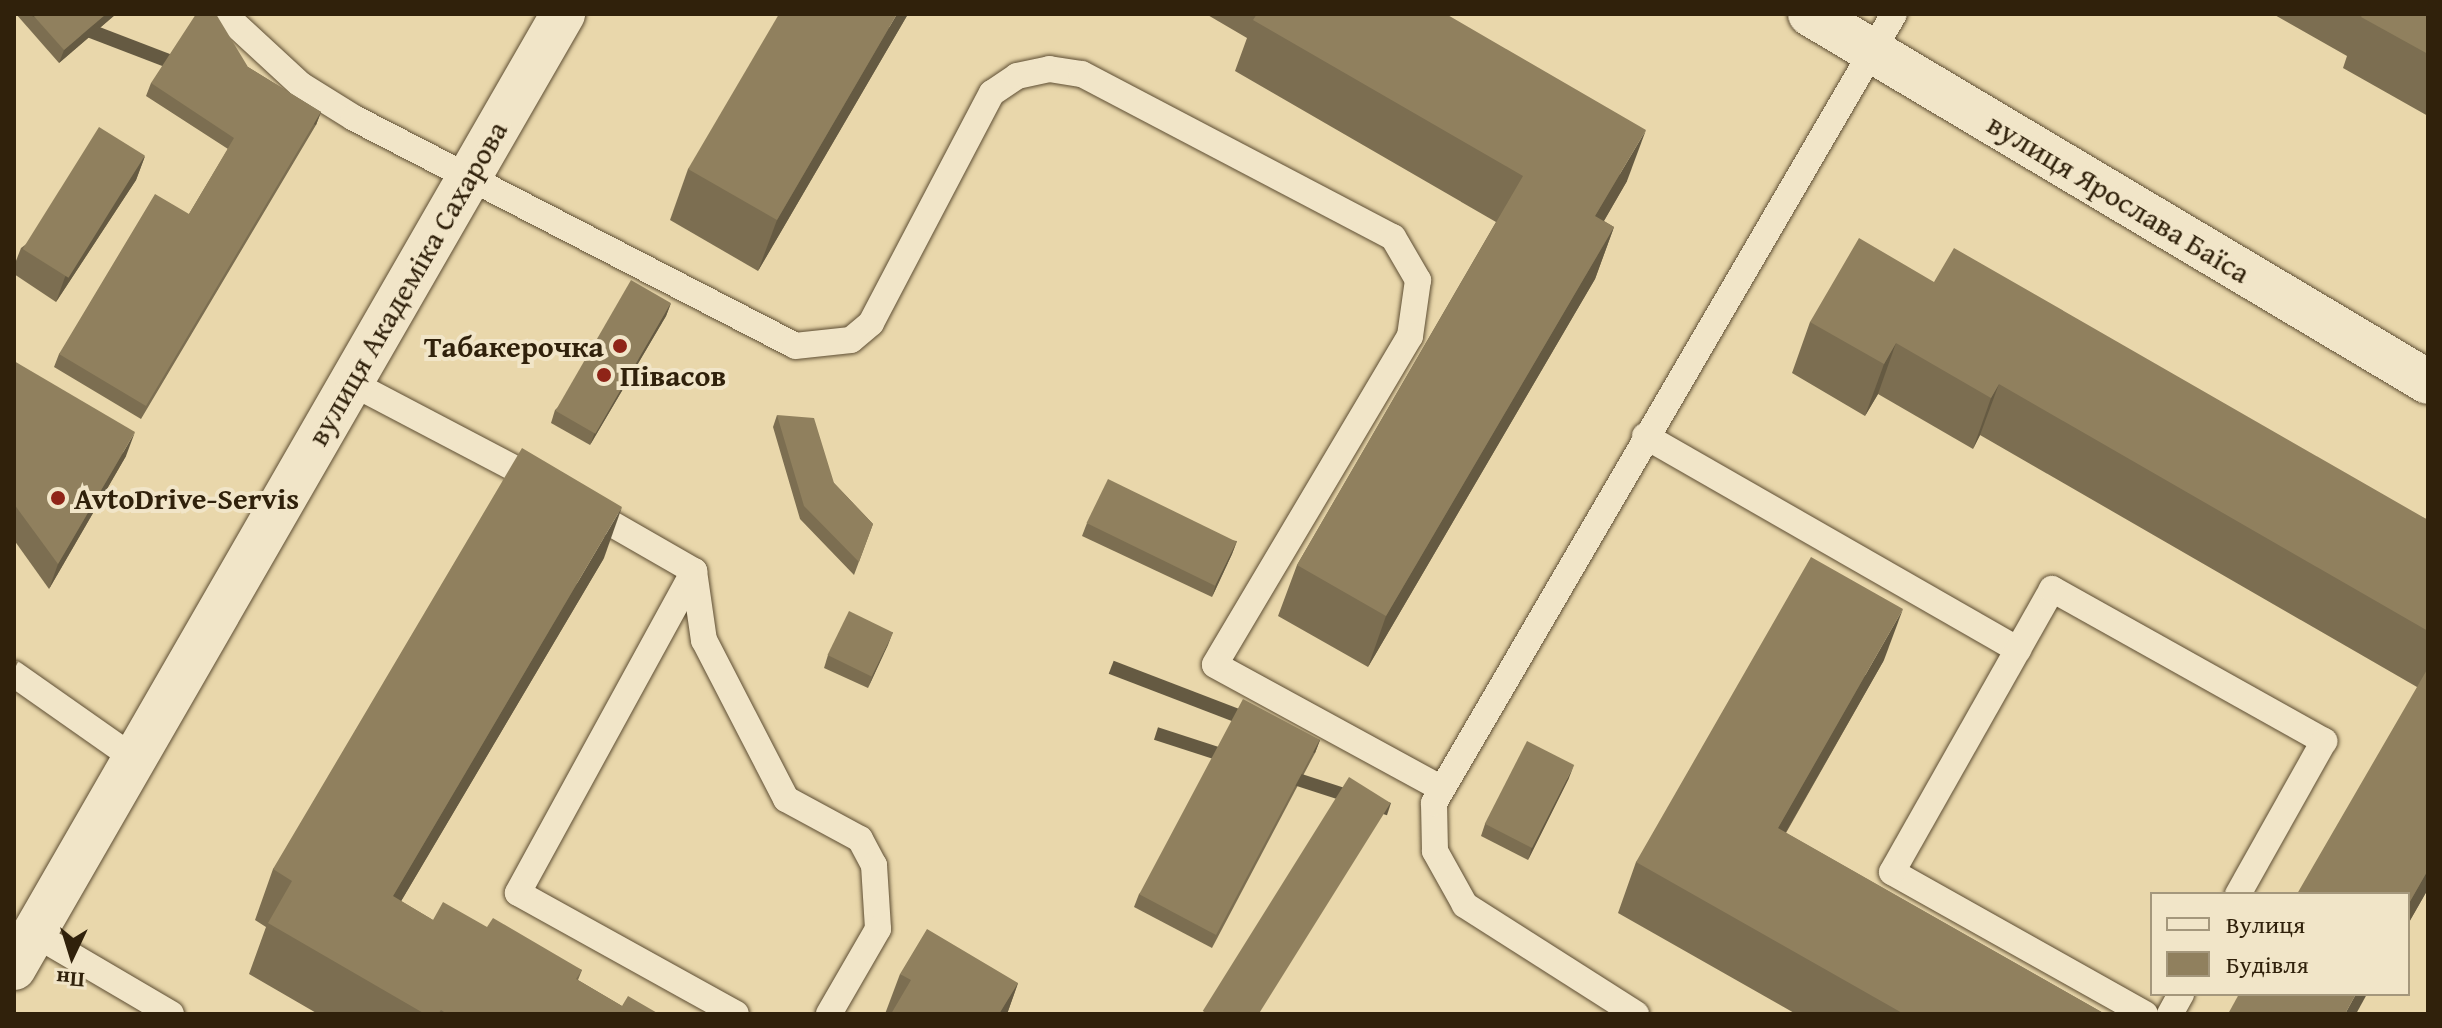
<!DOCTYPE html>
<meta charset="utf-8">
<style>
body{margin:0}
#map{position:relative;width:2442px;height:1028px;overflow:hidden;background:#e9d7ab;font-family:"Gentium Book Plus",serif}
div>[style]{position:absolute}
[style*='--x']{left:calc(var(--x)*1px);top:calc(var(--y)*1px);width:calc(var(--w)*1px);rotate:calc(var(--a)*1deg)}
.roads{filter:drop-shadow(0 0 2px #5e4e33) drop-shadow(0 0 2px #5e4e33)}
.lane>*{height:26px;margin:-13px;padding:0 13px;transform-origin:13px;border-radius:13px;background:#f1e5c8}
.street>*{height:44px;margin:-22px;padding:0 22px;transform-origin:22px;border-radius:22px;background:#f1e5c8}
.secondary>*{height:44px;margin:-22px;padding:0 22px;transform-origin:22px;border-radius:22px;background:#f1e5c8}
.wall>*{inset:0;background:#7c6e51}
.shaded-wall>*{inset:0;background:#655a42;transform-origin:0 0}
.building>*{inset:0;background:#90805e;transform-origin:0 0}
.dots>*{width:22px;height:22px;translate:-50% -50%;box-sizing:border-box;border:4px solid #f1e5c8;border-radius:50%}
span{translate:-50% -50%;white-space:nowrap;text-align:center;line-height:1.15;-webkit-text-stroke:8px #f1e5c8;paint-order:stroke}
.street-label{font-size:30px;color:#30210b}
.poi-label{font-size:30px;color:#30210b;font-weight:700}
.right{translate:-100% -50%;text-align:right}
.left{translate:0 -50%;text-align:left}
.frame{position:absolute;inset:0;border:16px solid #30210b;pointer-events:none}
.legend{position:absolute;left:2150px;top:892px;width:260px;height:104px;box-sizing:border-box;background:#f1e5c8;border:2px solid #a4977c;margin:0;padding:10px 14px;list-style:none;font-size:24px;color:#30210b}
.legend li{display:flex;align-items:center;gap:16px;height:40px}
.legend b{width:40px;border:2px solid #a4977c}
.north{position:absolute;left:32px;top:916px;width:80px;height:80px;-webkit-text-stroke:6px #f1e5c8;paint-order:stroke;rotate:184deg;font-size:22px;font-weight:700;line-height:32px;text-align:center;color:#30210b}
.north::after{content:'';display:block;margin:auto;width:28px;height:36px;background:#30210b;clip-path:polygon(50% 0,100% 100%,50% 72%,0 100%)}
</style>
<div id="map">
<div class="roads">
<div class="lane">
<i style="--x:224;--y:14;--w:105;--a:42.7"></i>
<i style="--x:301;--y:85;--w:62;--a:31.9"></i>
<i style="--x:354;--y:118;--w:496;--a:27.3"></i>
<i style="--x:795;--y:346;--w:56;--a:-6.1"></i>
<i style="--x:851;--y:340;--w:26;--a:-40"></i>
<i style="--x:871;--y:323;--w:260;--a:-62.3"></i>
<i style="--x:992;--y:93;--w:30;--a:-34"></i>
<i style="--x:1017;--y:76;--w:33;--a:-12"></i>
<i style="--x:1049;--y:69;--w:33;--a:9"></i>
<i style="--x:1082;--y:74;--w:351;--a:27.7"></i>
<i style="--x:1393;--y:237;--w:50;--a:59.8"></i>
<i style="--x:1418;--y:280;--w:57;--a:98.1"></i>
<i style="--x:1410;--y:336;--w:382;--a:120.7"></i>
<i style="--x:1215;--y:665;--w:255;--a:28.6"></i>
<i style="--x:350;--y:382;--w:217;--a:27.7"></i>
<i style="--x:1645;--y:436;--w:430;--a:29.8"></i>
<i style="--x:586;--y:509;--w:125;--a:29.9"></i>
<i style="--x:694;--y:571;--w:367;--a:118.7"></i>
<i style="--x:518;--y:893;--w:249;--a:29"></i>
<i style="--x:694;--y:571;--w:70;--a:81.8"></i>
<i style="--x:704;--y:640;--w:179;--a:62.7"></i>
<i style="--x:786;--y:799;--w:84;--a:28.4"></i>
<i style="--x:860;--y:839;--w:30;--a:62"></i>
<i style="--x:874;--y:865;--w:64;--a:86.4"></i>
<i style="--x:878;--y:929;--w:98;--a:120"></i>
<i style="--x:14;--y:674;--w:148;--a:35.1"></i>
<i style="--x:33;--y:933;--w:160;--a:30.4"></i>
<i style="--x:1636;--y:1014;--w:203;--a:-147.5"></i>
<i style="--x:1465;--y:905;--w:62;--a:-119.1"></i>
<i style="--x:1435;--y:851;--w:48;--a:-91.2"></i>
<i style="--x:1434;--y:803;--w:913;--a:-59.76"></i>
<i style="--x:2145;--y:1014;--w:290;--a:-150.7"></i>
<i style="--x:1892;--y:872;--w:325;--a:-60.5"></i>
<i style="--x:2052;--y:589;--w:312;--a:29.2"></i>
<i style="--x:2324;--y:741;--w:176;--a:119.3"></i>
<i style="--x:2170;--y:1014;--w:23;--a:-61"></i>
</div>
<div class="street">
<i style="--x:1810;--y:14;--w:719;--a:30.77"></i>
</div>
<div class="secondary">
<i style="--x:14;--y:968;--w:1101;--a:-60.08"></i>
</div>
</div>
<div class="wall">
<i style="clip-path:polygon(16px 14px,116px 14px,59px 63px)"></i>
<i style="clip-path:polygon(908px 14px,758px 271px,670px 220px,688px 169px)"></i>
<i style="clip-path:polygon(1206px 14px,1446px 14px,1627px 181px,1604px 221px,1614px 227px,1595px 279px,1368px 667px,1278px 616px,1297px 565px,1496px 222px,1235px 71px,1247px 38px)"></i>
<i style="clip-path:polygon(2273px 14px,2428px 14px,2428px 116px,2343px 68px,2347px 56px)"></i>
<i style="clip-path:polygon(248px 67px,321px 112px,316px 125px,141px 419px,54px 367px,59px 354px,189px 214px,228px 149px,146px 96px,151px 83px)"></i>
<i style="clip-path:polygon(145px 156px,136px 180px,56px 302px,14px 274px,14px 266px,21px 248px)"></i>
<i style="clip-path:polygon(1934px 282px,2428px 520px,2428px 889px,2408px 924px,2408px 894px,2417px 687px,1980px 435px,1973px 449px,1878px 394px,1865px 416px,1792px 373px,1810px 322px)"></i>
<i style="clip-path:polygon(671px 303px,666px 316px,590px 445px,551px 423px,555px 410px)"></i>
<i style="clip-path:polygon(14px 361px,126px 456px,49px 589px,14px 540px)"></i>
<i style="clip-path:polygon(777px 415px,834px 483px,873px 524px,854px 575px,800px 519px,773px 427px)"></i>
<i style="clip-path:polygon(1087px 523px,1237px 541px,1232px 554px,1212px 597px,1082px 536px)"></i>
<i style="clip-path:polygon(604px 558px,401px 901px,433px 920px,487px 927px,582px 970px,578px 980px,622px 1006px,659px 1014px,318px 1014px,249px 974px,266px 927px,255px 920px,273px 869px)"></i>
<i style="clip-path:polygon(893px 632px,868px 688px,824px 668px,828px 655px)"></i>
<i style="clip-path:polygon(1884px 660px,1786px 833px,2105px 1014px,1796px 1014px,1618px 913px,1636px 862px)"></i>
<i style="clip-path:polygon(1320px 740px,1315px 753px,1212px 948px,1134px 907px,1139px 894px)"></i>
<i style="clip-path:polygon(1569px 778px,1528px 860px,1481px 836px,1485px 824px)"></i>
<i style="clip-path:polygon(900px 974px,1018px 983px,1007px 1014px,885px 1014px)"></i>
</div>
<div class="shaded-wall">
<i style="clip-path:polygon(106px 14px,116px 14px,59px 63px,64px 50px)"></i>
<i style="clip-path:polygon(897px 14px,908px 14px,758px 271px,777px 220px)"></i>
<i style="left:321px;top:112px;width:14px;height:342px;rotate:111deg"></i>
<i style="clip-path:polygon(1646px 130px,1627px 181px,1577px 267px,1595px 216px)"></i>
<i style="clip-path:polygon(145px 156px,136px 180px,56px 302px,65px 277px)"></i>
<i style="clip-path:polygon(1614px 227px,1595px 279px,1368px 667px,1386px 616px)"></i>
<i style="clip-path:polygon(671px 303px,666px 316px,590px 445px,595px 432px)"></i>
<i style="clip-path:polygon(1896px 343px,1878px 394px,1865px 416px,1884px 364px)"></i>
<i style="clip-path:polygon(1999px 384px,1980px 435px,1973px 449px,1991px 398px)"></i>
<i style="clip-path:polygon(135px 432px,126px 456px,49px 589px,58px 564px)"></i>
<i style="clip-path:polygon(622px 507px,604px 558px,374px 947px,393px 896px)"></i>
<i style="clip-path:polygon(1237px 541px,1232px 554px,1212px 597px,1216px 584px)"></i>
<i style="clip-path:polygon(1903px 609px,1884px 660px,1759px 879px,1778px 828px)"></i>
<i style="clip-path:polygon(893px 632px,888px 645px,868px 688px,873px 675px)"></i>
<i style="left:1320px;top:740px;width:14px;height:221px;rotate:111deg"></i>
<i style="clip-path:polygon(1574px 765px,1569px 778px,1528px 860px,1532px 847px)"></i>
<i style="left:1391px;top:803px;width:13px;height:245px;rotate:108deg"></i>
<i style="clip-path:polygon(2428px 870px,2428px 889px,2408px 924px,2408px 905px)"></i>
<i style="clip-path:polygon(1018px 983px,1007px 1014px,999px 1014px)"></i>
<i style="clip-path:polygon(2356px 994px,2367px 994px,2356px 1014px,2345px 1014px)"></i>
</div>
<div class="building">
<i style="clip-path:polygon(32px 14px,106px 14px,64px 50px)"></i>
<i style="clip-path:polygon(196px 14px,216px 14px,248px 67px,321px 112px,146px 406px,59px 354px,155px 194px,189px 214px,234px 138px,151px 83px)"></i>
<i style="clip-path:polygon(779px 14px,897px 14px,777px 220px,688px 169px)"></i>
<i style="clip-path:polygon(1257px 14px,1446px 14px,1646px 130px,1595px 216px,1614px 227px,1386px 616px,1297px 565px,1523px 176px,1253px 20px)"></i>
<i style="clip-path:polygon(2363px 14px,2428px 14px,2428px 54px,2361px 17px)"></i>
<i style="left:99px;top:127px;width:54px;height:144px;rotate:32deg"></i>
<i style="clip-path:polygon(1859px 238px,1934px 282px,1954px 248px,2428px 520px,2428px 631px,1999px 384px,1991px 398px,1896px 343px,1884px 364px,1810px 322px)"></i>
<i style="left:631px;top:280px;width:46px;height:151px;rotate:30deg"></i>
<i style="clip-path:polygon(14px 361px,135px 432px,58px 564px,14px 504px)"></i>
<i style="clip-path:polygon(777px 415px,814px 418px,834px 483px,873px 524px,859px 562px,804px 506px)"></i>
<i style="clip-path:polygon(522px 448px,622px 507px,393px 896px,433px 920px,443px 902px,487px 927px,493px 918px,582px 970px,576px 979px,622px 1006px,628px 996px,659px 1014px,447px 1014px,441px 1010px,438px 1014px,425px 1014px,268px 923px,292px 881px,273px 869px)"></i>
<i style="left:1108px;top:479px;width:143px;height:49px;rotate:26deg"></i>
<i style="clip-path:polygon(1811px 557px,1903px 609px,1778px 828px,2105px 1014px,1904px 1014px,1636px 862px)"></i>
<i style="left:849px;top:611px;width:49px;height:49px;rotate:26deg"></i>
<i style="clip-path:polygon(14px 660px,18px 662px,14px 670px)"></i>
<i style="clip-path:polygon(2428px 668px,2428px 870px,2408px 905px,2408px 894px,2297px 894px)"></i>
<i style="left:1243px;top:699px;width:87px;height:221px;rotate:28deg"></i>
<i style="left:1527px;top:741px;width:53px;height:93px;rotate:27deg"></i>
<i style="left:1349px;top:777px;width:49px;height:276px;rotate:32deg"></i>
<i style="clip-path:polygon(927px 929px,1018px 983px,999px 1014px,891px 1014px,911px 980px,900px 974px)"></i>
<i style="clip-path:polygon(2239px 994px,2356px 994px,2345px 1014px,2228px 1014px)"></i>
</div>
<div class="dots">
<i style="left:620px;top:346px;background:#8f2418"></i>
<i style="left:604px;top:375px;background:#8f2418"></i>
<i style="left:58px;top:498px;background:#8f2418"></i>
</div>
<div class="street-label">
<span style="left:2119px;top:198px;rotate:31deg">вулиця Ярослава Баїса</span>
<span style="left:407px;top:283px;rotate:-60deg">вулиця Академіка Сахарова</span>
</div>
<div class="poi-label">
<span class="right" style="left:604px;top:346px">Табакерочка</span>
<span class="left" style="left:620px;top:375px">Півасов</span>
<span class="left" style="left:74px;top:498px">AvtoDrive-Servis</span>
</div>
<div class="frame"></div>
<ul class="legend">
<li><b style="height:10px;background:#f1e5c8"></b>Вулиця</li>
<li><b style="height:22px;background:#90805e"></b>Будівля</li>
</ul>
<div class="north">Пн</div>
</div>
